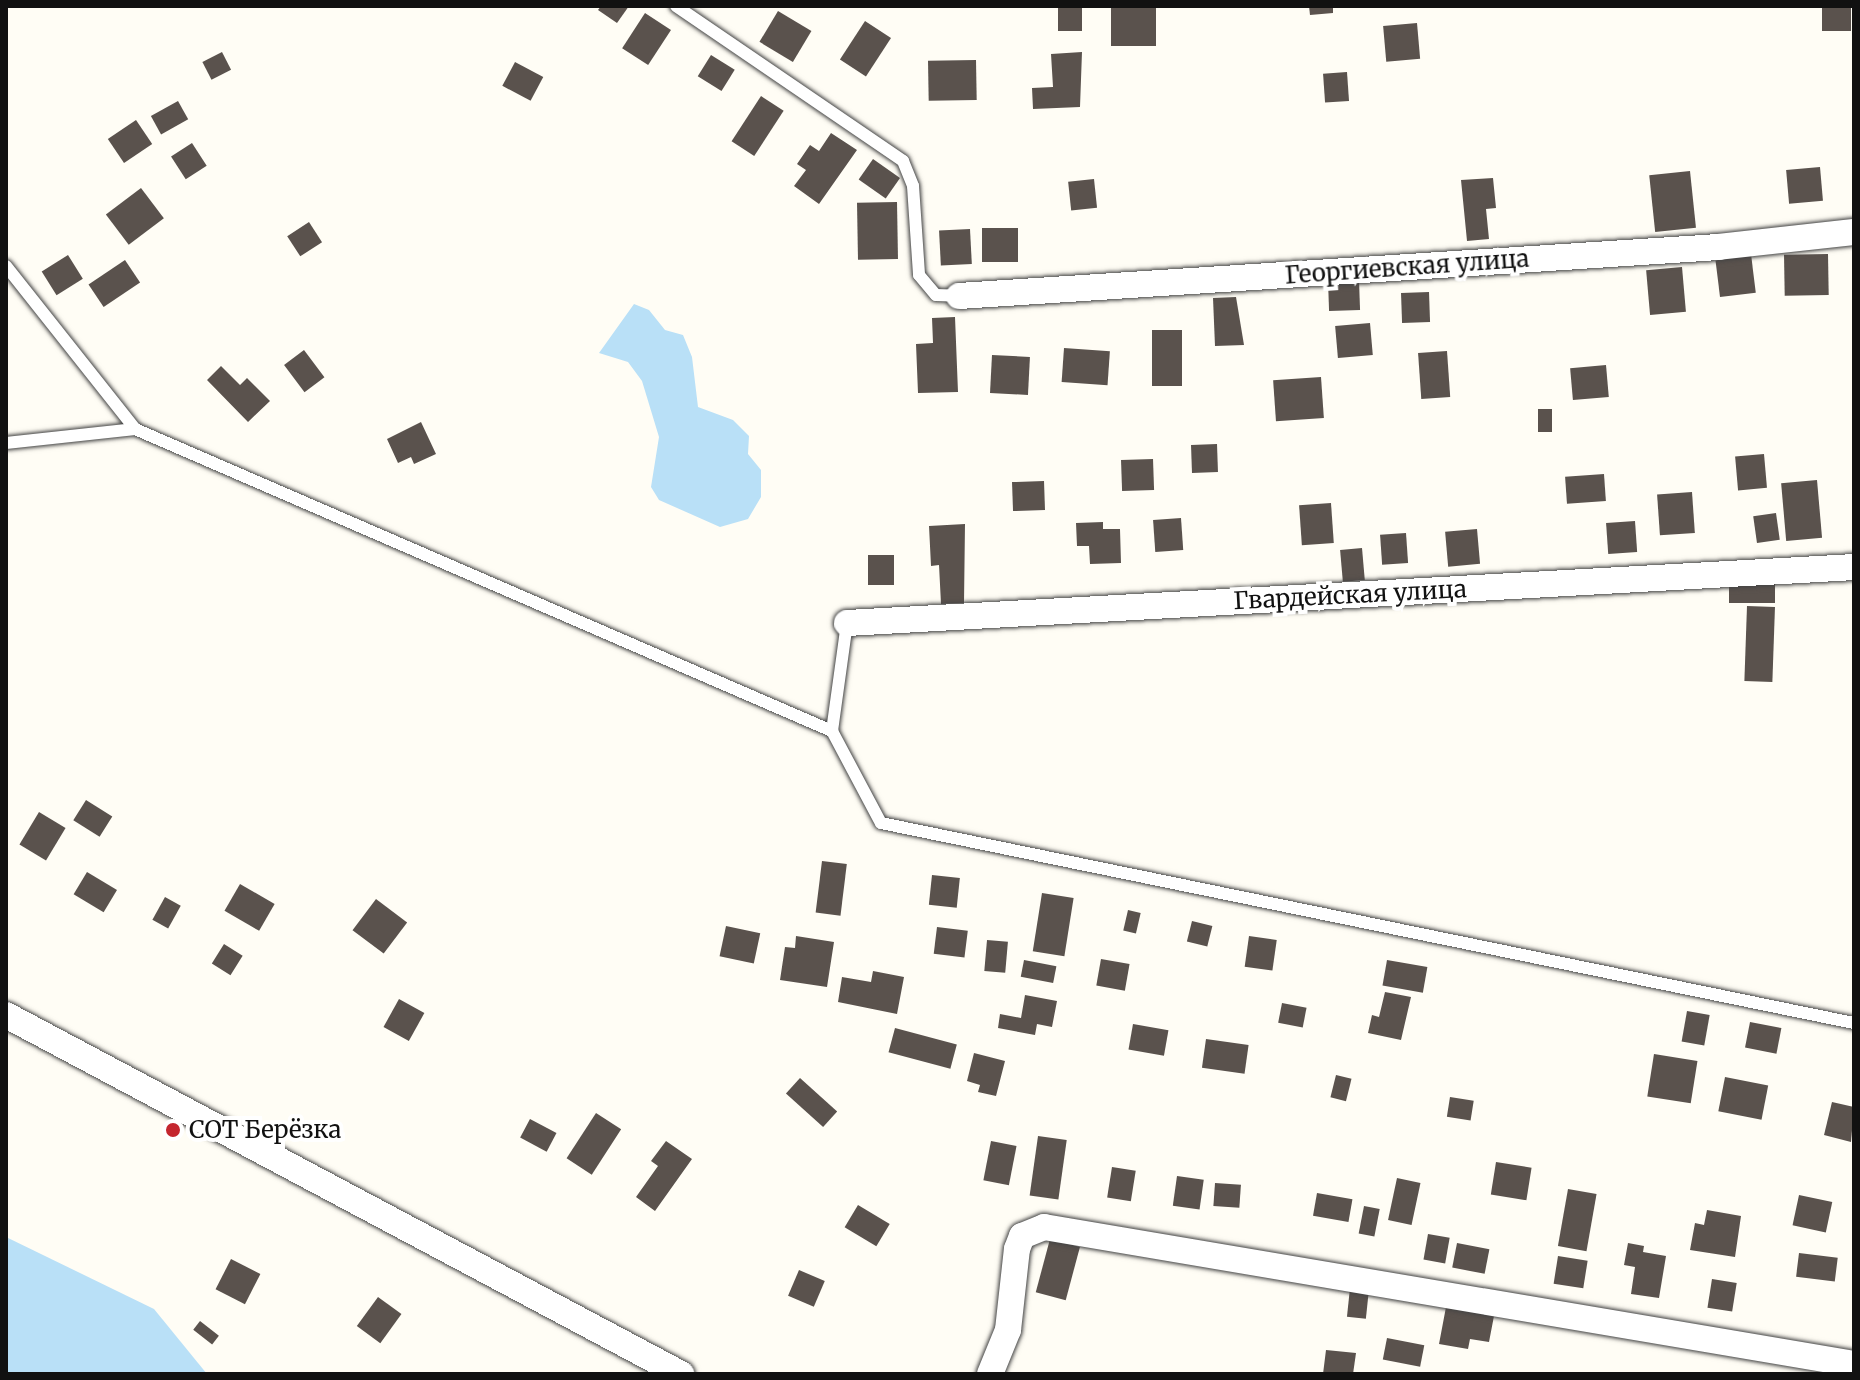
<!DOCTYPE html>
<meta charset="utf-8">
<style>
body{margin:0}
#map{position:relative;width:1860px;height:1380px;overflow:hidden;background:#fffdf5;font-family:Merriweather,serif}
div>[style]{position:absolute}
[style*='--x']{left:calc(var(--x)*1px);top:calc(var(--y)*1px);width:calc(var(--w)*1px);rotate:calc(var(--a)*1deg)}
.water>*{inset:0;background:#b9e0f7}
.building>*{inset:0;background:#5a524d;transform-origin:0 0}
.roads{filter:drop-shadow(0 0 2px #444) drop-shadow(0 0 2px #444)}
.service>*{height:12px;margin:-6px;padding:0 6px;transform-origin:6px;border-radius:6px;background:#fff}
.minor>*{height:26px;margin:-13px;padding:0 13px;transform-origin:13px;border-radius:13px;background:#fff}
.dots>*{width:22px;height:22px;translate:-50% -50%;box-sizing:border-box;border:4px solid #fff;border-radius:50%}
span{translate:-50% -50%;white-space:nowrap;text-align:center;line-height:1.15;-webkit-text-stroke:8px #fff;paint-order:stroke}
.street-label{font-size:24px;color:#111}
.poi-label{font-size:24px;color:#111}
.left{translate:0 -50%;text-align:left}
.frame{position:absolute;inset:0;border:8px solid #111;pointer-events:none}
</style>
<div id="map">
<div class="water">
<i style="clip-path:polygon(634px 304px,649px 310px,665px 330px,683px 335px,692px 357px,698px 407px,733px 420px,749px 436px,748px 454px,761px 470px,761px 497px,748px 519px,720px 527px,659px 500px,651px 487px,659px 437px,642px 381px,628px 362px,599px 353px)"></i>
<i style="clip-path:polygon(6px 1237px,154px 1309px,207px 1374px,6px 1374px)"></i>
</div>
<div class="building">
<i style="clip-path:polygon(601px 6px,629px 6px,617px 23px,598px 10px)"></i>
<i style="left:1058px;top:6px;width:24px;height:25px"></i>
<i style="left:1111px;top:6px;width:45px;height:40px"></i>
<i style="clip-path:polygon(1309px 6px,1333px 6px,1333px 13px,1310px 15px)"></i>
<i style="left:1822px;top:6px;width:29px;height:25px"></i>
<i style="left:778px;top:11px;width:39px;height:36px;rotate:31deg"></i>
<i style="left:645px;top:13px;width:31px;height:42px;rotate:33deg"></i>
<i style="left:865px;top:21px;width:31px;height:46px;rotate:33deg"></i>
<i style="left:1417px;top:23px;width:36px;height:34px;rotate:85deg"></i>
<i style="left:222px;top:52px;width:20px;height:22px;rotate:63deg"></i>
<i style="clip-path:polygon(1082px 52px,1080px 107px,1033px 109px,1032px 88px,1053px 87px,1051px 54px)"></i>
<i style="left:711px;top:55px;width:28px;height:25px;rotate:32deg"></i>
<i style="left:976px;top:60px;width:40px;height:48px;rotate:89deg"></i>
<i style="left:515px;top:62px;width:32px;height:27px;rotate:28deg"></i>
<i style="left:1347px;top:72px;width:29px;height:24px;rotate:86deg"></i>
<i style="left:761px;top:96px;width:27px;height:54px;rotate:33deg"></i>
<i style="left:178px;top:101px;width:21px;height:31px;rotate:61deg"></i>
<i style="left:136px;top:120px;width:29px;height:34px;rotate:56deg"></i>
<i style="clip-path:polygon(831px 133px,857px 150px,819px 204px,794px 186px,806px 170px,797px 164px,810px 145px,819px 151px)"></i>
<i style="left:192px;top:143px;width:27px;height:25px;rotate:57deg"></i>
<i style="left:873px;top:159px;width:33px;height:25px;rotate:35deg"></i>
<i style="left:1820px;top:167px;width:34px;height:34px;rotate:85deg"></i>
<i style="left:1690px;top:171px;width:57px;height:41px;rotate:84deg"></i>
<i style="clip-path:polygon(1493px 178px,1496px 208px,1486px 209px,1489px 239px,1467px 241px,1461px 180px)"></i>
<i style="left:1094px;top:179px;width:29px;height:26px;rotate:84deg"></i>
<i style="left:141px;top:188px;width:38px;height:44px;rotate:53deg"></i>
<i style="left:897px;top:202px;width:57px;height:40px;rotate:89deg"></i>
<i style="left:309px;top:222px;width:24px;height:26px;rotate:57deg"></i>
<i style="left:982px;top:228px;width:36px;height:34px"></i>
<i style="left:970px;top:229px;width:35px;height:31px;rotate:87deg"></i>
<i style="left:1751px;top:254px;width:39px;height:36px;rotate:83deg"></i>
<i style="left:1828px;top:254px;width:41px;height:44px;rotate:89deg"></i>
<i style="left:68px;top:255px;width:28px;height:31px;rotate:58deg"></i>
<i style="left:125px;top:260px;width:27px;height:44px;rotate:56deg"></i>
<i style="left:1682px;top:267px;width:45px;height:36px;rotate:85deg"></i>
<i style="left:1359px;top:280px;width:30px;height:31px;rotate:88deg"></i>
<i style="left:1429px;top:292px;width:30px;height:28px;rotate:88deg"></i>
<i style="clip-path:polygon(1236px 297px,1244px 345px,1215px 346px,1213px 298px)"></i>
<i style="clip-path:polygon(955px 317px,958px 392px,918px 393px,916px 344px,933px 343px,932px 318px)"></i>
<i style="left:1370px;top:323px;width:32px;height:35px;rotate:85deg"></i>
<i style="left:1182px;top:330px;width:56px;height:30px;rotate:90deg"></i>
<i style="left:1064px;top:348px;width:46px;height:34px;rotate:4deg"></i>
<i style="left:304px;top:350px;width:34px;height:25px;rotate:53deg"></i>
<i style="left:1447px;top:351px;width:46px;height:29px;rotate:86deg"></i>
<i style="left:992px;top:355px;width:38px;height:38px;rotate:3deg"></i>
<i style="left:1606px;top:365px;width:32px;height:36px;rotate:85deg"></i>
<i style="clip-path:polygon(221px 366px,240px 385px,247px 378px,270px 401px,248px 422px,207px 380px)"></i>
<i style="left:1321px;top:377px;width:41px;height:48px;rotate:86deg"></i>
<i style="left:1552px;top:409px;width:23px;height:14px;rotate:90deg"></i>
<i style="clip-path:polygon(421px 422px,436px 454px,414px 464px,411px 457px,398px 463px,387px 439px)"></i>
<i style="left:1217px;top:444px;width:28px;height:26px;rotate:88deg"></i>
<i style="left:1764px;top:454px;width:34px;height:29px;rotate:85deg"></i>
<i style="left:1153px;top:459px;width:31px;height:32px;rotate:88deg"></i>
<i style="left:1604px;top:474px;width:27px;height:39px;rotate:86deg"></i>
<i style="left:1817px;top:480px;width:58px;height:36px;rotate:85deg"></i>
<i style="left:1044px;top:481px;width:29px;height:32px;rotate:88deg"></i>
<i style="left:1692px;top:492px;width:41px;height:35px;rotate:86deg"></i>
<i style="left:1331px;top:503px;width:40px;height:32px;rotate:86deg"></i>
<i style="left:1776px;top:513px;width:27px;height:23px;rotate:82deg"></i>
<i style="left:1181px;top:518px;width:32px;height:28px;rotate:86deg"></i>
<i style="left:1635px;top:521px;width:31px;height:29px;rotate:86deg"></i>
<i style="clip-path:polygon(1103px 522px,1103px 529px,1120px 529px,1121px 563px,1090px 564px,1089px 546px,1077px 546px,1076px 523px)"></i>
<i style="clip-path:polygon(965px 524px,964px 603px,941px 604px,939px 565px,931px 566px,929px 526px)"></i>
<i style="left:1477px;top:529px;width:35px;height:32px;rotate:85deg"></i>
<i style="left:1406px;top:533px;width:30px;height:26px;rotate:86deg"></i>
<i style="left:1362px;top:548px;width:32px;height:22px;rotate:85deg"></i>
<i style="left:868px;top:555px;width:26px;height:30px"></i>
<i style="left:1729px;top:580px;width:46px;height:23px"></i>
<i style="left:1747px;top:606px;width:28px;height:75px;rotate:2deg"></i>
<i style="left:86px;top:800px;width:31px;height:24px;rotate:32deg"></i>
<i style="left:39px;top:812px;width:31px;height:38px;rotate:31deg"></i>
<i style="left:822px;top:861px;width:25px;height:52px;rotate:7deg"></i>
<i style="left:87px;top:872px;width:35px;height:26px;rotate:31deg"></i>
<i style="left:932px;top:875px;width:28px;height:30px;rotate:6deg"></i>
<i style="left:240px;top:884px;width:40px;height:31px;rotate:30deg"></i>
<i style="left:1042px;top:893px;width:32px;height:59px;rotate:9deg"></i>
<i style="left:165px;top:897px;width:18px;height:26px;rotate:29deg"></i>
<i style="left:376px;top:899px;width:39px;height:39px;rotate:37deg"></i>
<i style="left:1128px;top:910px;width:13px;height:21px;rotate:13deg"></i>
<i style="left:1192px;top:921px;width:21px;height:21px;rotate:14deg"></i>
<i style="left:726px;top:926px;width:35px;height:31px;rotate:12deg"></i>
<i style="left:937px;top:927px;width:31px;height:27px;rotate:7deg"></i>
<i style="clip-path:polygon(796px 936px,834px 942px,827px 987px,780px 980px,785px 947px,795px 948px)"></i>
<i style="left:1249px;top:936px;width:28px;height:31px;rotate:8deg"></i>
<i style="left:987px;top:940px;width:21px;height:31px;rotate:5deg"></i>
<i style="left:224px;top:944px;width:22px;height:23px;rotate:32deg"></i>
<i style="left:1101px;top:959px;width:29px;height:27px;rotate:10deg"></i>
<i style="left:1024px;top:960px;width:33px;height:17px;rotate:11deg"></i>
<i style="left:1387px;top:960px;width:41px;height:26px;rotate:10deg"></i>
<i style="clip-path:polygon(873px 971px,904px 977px,897px 1014px,838px 1002px,842px 977px,871px 982px)"></i>
<i style="clip-path:polygon(1385px 992px,1411px 997px,1401px 1040px,1368px 1033px,1372px 1015px,1379px 1017px)"></i>
<i style="clip-path:polygon(1025px 995px,1057px 1001px,1052px 1027px,1037px 1024px,1035px 1035px,998px 1028px,1000px 1014px,1021px 1018px)"></i>
<i style="left:399px;top:999px;width:29px;height:32px;rotate:29deg"></i>
<i style="left:1282px;top:1003px;width:25px;height:20px;rotate:11deg"></i>
<i style="left:1687px;top:1011px;width:23px;height:31px;rotate:10deg"></i>
<i style="left:1750px;top:1022px;width:32px;height:26px;rotate:11deg"></i>
<i style="left:1133px;top:1024px;width:36px;height:26px;rotate:10deg"></i>
<i style="left:895px;top:1028px;width:64px;height:25px;rotate:15deg"></i>
<i style="left:1206px;top:1039px;width:43px;height:29px;rotate:8deg"></i>
<i style="clip-path:polygon(974px 1053px,1005px 1061px,996px 1096px,978px 1092px,980px 1085px,967px 1081px)"></i>
<i style="left:1654px;top:1054px;width:44px;height:43px;rotate:9deg"></i>
<i style="left:1336px;top:1075px;width:16px;height:23px;rotate:14deg"></i>
<i style="left:1725px;top:1077px;width:44px;height:35px;rotate:11deg"></i>
<i style="left:800px;top:1078px;width:50px;height:21px;rotate:42deg"></i>
<i style="left:1450px;top:1097px;width:24px;height:20px;rotate:9deg"></i>
<i style="clip-path:polygon(1832px 1102px,1854px 1107px,1851px 1142px,1824px 1135px)"></i>
<i style="left:596px;top:1113px;width:30px;height:54px;rotate:33deg"></i>
<i style="left:530px;top:1119px;width:30px;height:21px;rotate:28deg"></i>
<i style="left:1038px;top:1136px;width:29px;height:60px;rotate:8deg"></i>
<i style="clip-path:polygon(666px 1141px,692px 1159px,655px 1211px,636px 1197px,658px 1166px,651px 1161px)"></i>
<i style="left:991px;top:1141px;width:26px;height:40px;rotate:11deg"></i>
<i style="left:1496px;top:1162px;width:36px;height:33px;rotate:9deg"></i>
<i style="left:1112px;top:1167px;width:24px;height:31px;rotate:9deg"></i>
<i style="left:1177px;top:1176px;width:27px;height:30px;rotate:8deg"></i>
<i style="left:1397px;top:1178px;width:24px;height:43px;rotate:12deg"></i>
<i style="left:1215px;top:1183px;width:26px;height:23px;rotate:4deg"></i>
<i style="left:1568px;top:1189px;width:29px;height:58px;rotate:10deg"></i>
<i style="left:1317px;top:1193px;width:36px;height:23px;rotate:10deg"></i>
<i style="left:1799px;top:1195px;width:34px;height:31px;rotate:12deg"></i>
<i style="left:858px;top:1205px;width:37px;height:26px;rotate:31deg"></i>
<i style="left:1364px;top:1206px;width:16px;height:28px;rotate:11deg"></i>
<i style="clip-path:polygon(1707px 1210px,1741px 1216px,1735px 1257px,1690px 1250px,1695px 1223px,1704px 1225px)"></i>
<i style="left:1428px;top:1234px;width:22px;height:26px;rotate:10deg"></i>
<i style="left:1050px;top:1239px;width:31px;height:55px;rotate:15deg"></i>
<i style="left:1457px;top:1243px;width:33px;height:25px;rotate:11deg"></i>
<i style="clip-path:polygon(1628px 1243px,1644px 1246px,1643px 1252px,1666px 1256px,1659px 1298px,1631px 1294px,1635px 1267px,1624px 1265px)"></i>
<i style="left:1799px;top:1253px;width:39px;height:24px;rotate:7deg"></i>
<i style="left:1558px;top:1256px;width:30px;height:28px;rotate:9deg"></i>
<i style="left:231px;top:1259px;width:33px;height:34px;rotate:27deg"></i>
<i style="left:799px;top:1270px;width:28px;height:28px;rotate:23deg"></i>
<i style="left:1712px;top:1279px;width:25px;height:29px;rotate:9deg"></i>
<i style="left:1350px;top:1288px;width:19px;height:29px;rotate:6deg"></i>
<i style="left:378px;top:1297px;width:29px;height:36px;rotate:36deg"></i>
<i style="clip-path:polygon(1446px 1307px,1494px 1316px,1489px 1342px,1470px 1339px,1468px 1349px,1439px 1344px)"></i>
<i style="left:200px;top:1321px;width:24px;height:11px;rotate:38deg"></i>
<i style="left:1387px;top:1338px;width:38px;height:22px;rotate:11deg"></i>
<i style="clip-path:polygon(1326px 1350px,1356px 1353px,1353px 1374px,1323px 1374px)"></i>
</div>
<div class="roads">
<div class="service">
<i style="--x:676;--y:6;--w:275;--a:34.3"></i>
<i style="--x:903;--y:161;--w:27;--a:68"></i>
<i style="--x:913;--y:186;--w:89;--a:86.1"></i>
<i style="--x:919;--y:275;--w:26;--a:50"></i>
<i style="--x:936;--y:295;--w:23;--a:2"></i>
<i style="--x:6;--y:266;--w:208;--a:51.6"></i>
<i style="--x:6;--y:443;--w:130;--a:-6.2"></i>
<i style="--x:135;--y:429;--w:760;--a:23.43"></i>
<i style="--x:832;--y:731;--w:104;--a:62"></i>
<i style="--x:881;--y:823;--w:993;--a:11.62"></i>
<i style="--x:832;--y:731;--w:109;--a:-82.1"></i>
</div>
<div class="minor">
<i style="--x:959;--y:296;--w:761;--a:-3.69"></i>
<i style="--x:1718;--y:247;--w:137;--a:-6.3"></i>
<i style="--x:847;--y:623;--w:1009;--a:-3.18"></i>
<i style="--x:6;--y:1015;--w:765;--a:28.01"></i>
<i style="--x:990;--y:1374;--w:48;--a:-67.8"></i>
<i style="--x:1008;--y:1330;--w:81;--a:-83.7"></i>
<i style="--x:1017;--y:1249;--w:14;--a:-69"></i>
<i style="--x:1022;--y:1236;--w:24;--a:-22"></i>
<i style="--x:1044;--y:1227;--w:822;--a:9.6"></i>
</div>
</div>
<div class="dots">
<i style="left:173px;top:1130px;background:#c4262e"></i>
</div>
<div class="street-label">
<span style="left:1407px;top:267px;rotate:-4deg">Георгиевская улица</span>
<span style="left:1350px;top:595px;rotate:-3deg">Гвардейская улица</span>
</div>
<div class="poi-label">
<span class="left" style="left:189px;top:1130px">СОТ Берёзка</span>
</div>
<div class="frame"></div>
</div>
